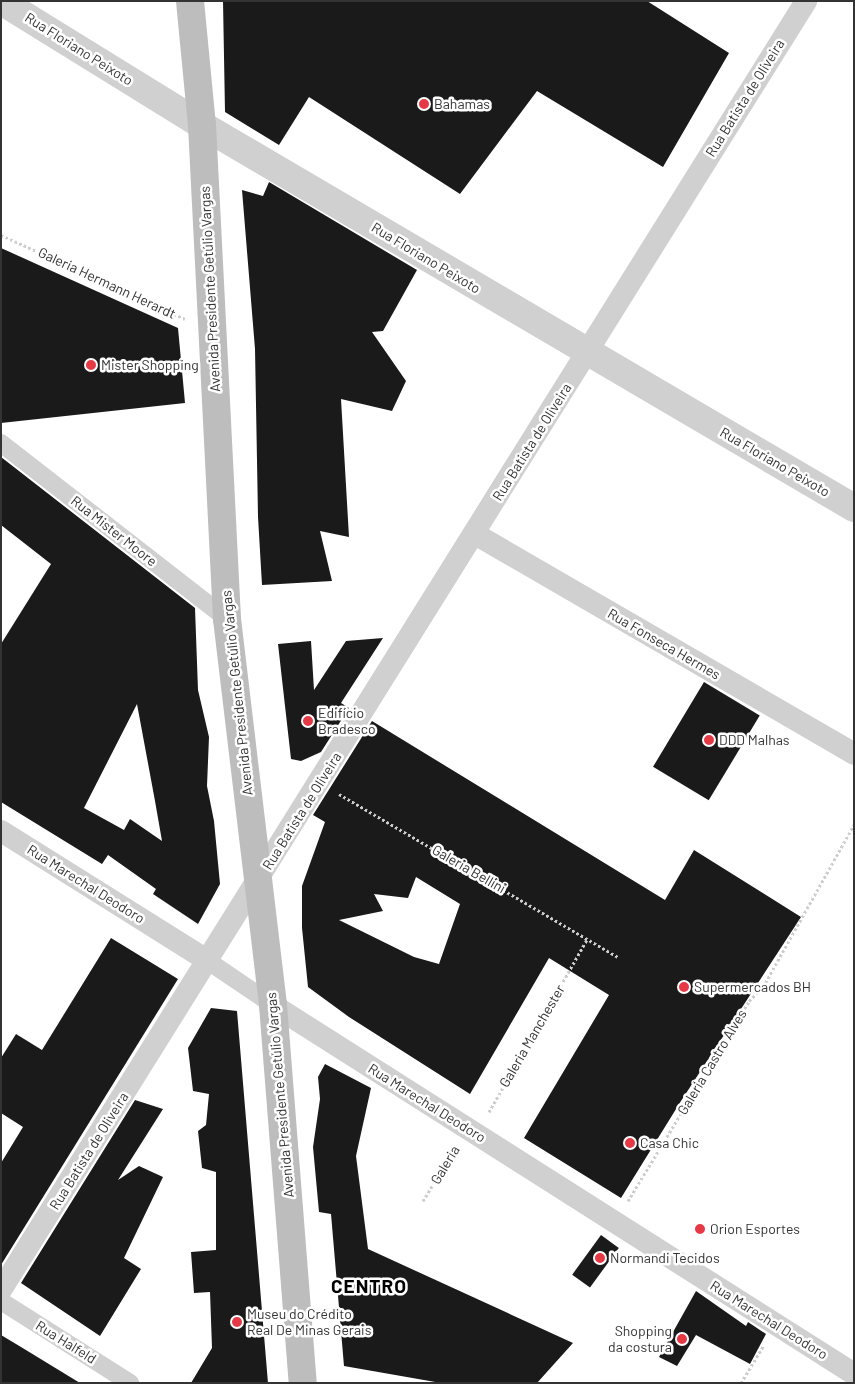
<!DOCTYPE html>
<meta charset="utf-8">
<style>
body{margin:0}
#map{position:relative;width:855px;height:1384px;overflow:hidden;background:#fff;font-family:Barlow,sans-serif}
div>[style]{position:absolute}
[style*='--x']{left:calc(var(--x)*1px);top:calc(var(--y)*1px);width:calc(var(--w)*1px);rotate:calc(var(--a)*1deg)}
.building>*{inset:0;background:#1a1a1a;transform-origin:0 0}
.path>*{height:3px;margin-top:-1.5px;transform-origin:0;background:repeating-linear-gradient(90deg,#cdcdcd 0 2.5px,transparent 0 5px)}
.pedestrian>*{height:18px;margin:-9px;padding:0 9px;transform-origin:9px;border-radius:9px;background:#d0d0d0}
.minor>*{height:22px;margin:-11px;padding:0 11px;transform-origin:11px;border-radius:11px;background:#d0d0d0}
.tertiary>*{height:28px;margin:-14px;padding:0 14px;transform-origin:14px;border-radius:14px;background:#d0d0d0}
.secondary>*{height:28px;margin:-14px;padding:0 14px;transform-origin:14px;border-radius:14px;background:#bdbdbd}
.dots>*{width:14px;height:14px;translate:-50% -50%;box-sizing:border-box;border:2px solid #fff;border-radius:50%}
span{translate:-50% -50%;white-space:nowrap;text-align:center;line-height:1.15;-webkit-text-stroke:5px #fff;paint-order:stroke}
.street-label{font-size:14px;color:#333}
.poi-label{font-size:14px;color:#333}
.left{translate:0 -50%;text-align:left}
.right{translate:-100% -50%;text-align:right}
.district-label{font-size:19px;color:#000;font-weight:700;letter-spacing:1px}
.frame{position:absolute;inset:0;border:2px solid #333;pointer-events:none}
</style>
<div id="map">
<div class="building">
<i style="clip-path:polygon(223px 1px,647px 1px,729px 53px,663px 167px,537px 91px,460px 194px,309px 97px,279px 145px,225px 112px)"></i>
<i style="clip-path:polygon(269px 182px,417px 270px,383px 331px,372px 332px,406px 381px,392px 411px,341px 399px,349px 537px,320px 531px,332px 581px,262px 585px,258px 517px,255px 349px,242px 190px,263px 196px)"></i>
<i style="clip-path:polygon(1px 248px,178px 328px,185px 403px,1px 423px)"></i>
<i style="clip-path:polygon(evenodd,1px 457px,195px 608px,198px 690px,209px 737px,207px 786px,214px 821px,220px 884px,198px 924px,153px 894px,156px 889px,108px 855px,102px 864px,1px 802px,1px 644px,51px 564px,1px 525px,1px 457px,137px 704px,155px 801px,162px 841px,130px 819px,124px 830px,84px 808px,137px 704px)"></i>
<i style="clip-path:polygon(383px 638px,341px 703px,349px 708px,321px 752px,301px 761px,291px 759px,278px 644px,311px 641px,314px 690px,346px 641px)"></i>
<i style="left:704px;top:682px;width:65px;height:99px;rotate:31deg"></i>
<i style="clip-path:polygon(evenodd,372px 721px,665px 900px,694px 850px,801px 917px,681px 1101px,621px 1198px,524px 1138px,609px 995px,549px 958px,470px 1094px,349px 1017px,308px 987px,302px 928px,302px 886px,325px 822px,313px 815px,372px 721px,416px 877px,460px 904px,439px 964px,414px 957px,339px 920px,383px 911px,374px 894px,408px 898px,416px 877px)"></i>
<i style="clip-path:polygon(111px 938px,178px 979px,1px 1265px,1px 1163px,23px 1127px,1px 1113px,1px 1058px,16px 1034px,42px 1050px)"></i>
<i style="clip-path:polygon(211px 1008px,237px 1011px,268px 1383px,191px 1383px,212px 1348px,210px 1292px,194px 1293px,191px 1252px,216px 1250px,216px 1172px,202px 1168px,198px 1131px,206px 1125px,209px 1094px,193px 1091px,188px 1048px)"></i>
<i style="clip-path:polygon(325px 1064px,371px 1088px,356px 1156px,368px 1249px,573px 1343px,537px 1383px,441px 1383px,344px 1366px,331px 1214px,319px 1212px,313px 1147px,320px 1099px,318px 1077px)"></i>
<i style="clip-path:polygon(135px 1100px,163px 1109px,118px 1180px,139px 1166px,163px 1177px,124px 1258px,141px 1269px,100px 1336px,21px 1283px)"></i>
<i style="left:601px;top:1235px;width:22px;height:49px;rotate:36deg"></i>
<i style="clip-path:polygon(696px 1291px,746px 1326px,748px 1322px,766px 1334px,750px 1364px,696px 1335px,677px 1366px,659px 1357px)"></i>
<i style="clip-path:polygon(1px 1335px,21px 1347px,80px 1383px,1px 1383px)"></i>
</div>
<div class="path">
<i style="--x:1;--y:235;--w:202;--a:24.5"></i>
<i style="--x:339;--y:794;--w:323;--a:30.3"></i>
<i style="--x:489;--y:1112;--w:200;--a:-60.4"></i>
<i style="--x:423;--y:1201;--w:62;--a:-58.9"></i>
<i style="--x:628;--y:1201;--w:234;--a:-58.8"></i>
<i style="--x:749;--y:1001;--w:20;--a:-45"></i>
<i style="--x:763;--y:987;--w:186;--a:-60.7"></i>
<i style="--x:741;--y:1383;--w:44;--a:-58.8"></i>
</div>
<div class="pedestrian">
<i style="--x:1;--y:443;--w:286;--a:37.9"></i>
<i style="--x:208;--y:961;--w:78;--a:34.1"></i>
<i style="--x:1;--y:1301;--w:153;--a:32.4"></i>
</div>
<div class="minor">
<i style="--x:475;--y:534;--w:438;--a:30.1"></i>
<i style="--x:1;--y:831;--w:244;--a:32.1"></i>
<i style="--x:273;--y:1005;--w:688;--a:32.42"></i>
<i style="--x:1;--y:1290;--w:1520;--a:-58.01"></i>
</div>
<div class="tertiary">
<i style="--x:1;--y:1;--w:236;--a:31.7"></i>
<i style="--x:202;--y:125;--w:756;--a:30.43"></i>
</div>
<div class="secondary">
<i style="--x:190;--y:1;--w:125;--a:84.5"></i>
<i style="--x:202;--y:125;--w:495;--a:87.1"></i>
<i style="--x:227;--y:619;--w:389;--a:83.2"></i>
<i style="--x:273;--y:1005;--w:379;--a:85.5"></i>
</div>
<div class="dots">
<i style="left:424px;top:104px;background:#e63946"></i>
<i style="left:91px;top:365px;background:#e63946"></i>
<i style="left:308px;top:721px;background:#e63946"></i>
<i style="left:709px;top:740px;background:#e63946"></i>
<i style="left:684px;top:987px;background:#e63946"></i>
<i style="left:630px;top:1143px;background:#e63946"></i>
<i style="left:700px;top:1229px;background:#e63946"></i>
<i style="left:600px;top:1258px;background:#e63946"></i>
<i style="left:237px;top:1322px;background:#e63946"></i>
<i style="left:682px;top:1339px;background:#e63946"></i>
</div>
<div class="street-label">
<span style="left:79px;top:49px;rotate:32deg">Rua Floriano Peixoto</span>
<span style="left:745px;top:98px;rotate:-58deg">Rua Batista de Oliveira</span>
<span style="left:426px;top:258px;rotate:31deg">Rua Floriano Peixoto</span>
<span style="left:107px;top:283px;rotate:25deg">Galeria Hermann Herardt</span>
<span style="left:210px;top:289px;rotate:-93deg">Avenida Presidente Getúlio Vargas</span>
<span style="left:532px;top:442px;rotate:-58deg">Rua Batista de Oliveira</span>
<span style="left:775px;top:462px;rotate:30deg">Rua Floriano Peixoto</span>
<span style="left:114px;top:531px;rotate:38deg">Rua Mister Moore</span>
<span style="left:664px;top:644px;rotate:30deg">Rua Fonseca Hermes</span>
<span style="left:237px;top:693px;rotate:-96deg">Avenida Presidente Getúlio Vargas</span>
<span style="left:302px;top:811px;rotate:-58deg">Rua Batista de Oliveira</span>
<span style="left:469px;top:869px;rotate:30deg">Galeria Bellini</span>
<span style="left:86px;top:884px;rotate:32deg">Rua Marechal Deodoro</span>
<span style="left:532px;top:1036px;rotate:-60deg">Galeria Manchester</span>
<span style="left:712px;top:1062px;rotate:-59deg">Galeria Castro Alves</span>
<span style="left:280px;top:1095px;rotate:-95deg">Avenida Presidente Getúlio Vargas</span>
<span style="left:427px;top:1103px;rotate:32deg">Rua Marechal Deodoro</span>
<span style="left:89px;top:1151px;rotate:-58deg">Rua Batista de Oliveira</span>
<span style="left:445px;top:1165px;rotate:-59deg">Galeria</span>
<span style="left:769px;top:1320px;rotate:32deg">Rua Marechal Deodoro</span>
<span style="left:66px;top:1342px;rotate:32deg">Rua Halfeld</span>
</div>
<div class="poi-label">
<span class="left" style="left:434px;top:104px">Bahamas</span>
<span class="left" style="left:101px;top:365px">Mister Shopping</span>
<span class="left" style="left:318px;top:721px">Edifício<br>Bradesco</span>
<span class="left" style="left:719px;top:740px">DDD Malhas</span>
<span class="left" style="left:694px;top:987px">Supermercados BH</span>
<span class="left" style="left:640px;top:1143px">Casa Chic</span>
<span class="left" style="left:710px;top:1229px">Orion Esportes</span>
<span class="left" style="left:610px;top:1258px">Normandi Tecidos</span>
<span class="left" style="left:247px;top:1322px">Museu do Crédito<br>Real De Minas Gerais</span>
<span class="right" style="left:672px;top:1339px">Shopping<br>da costura</span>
</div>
<div class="district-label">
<span style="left:369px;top:1286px">CENTRO</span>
</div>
<div class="frame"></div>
</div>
